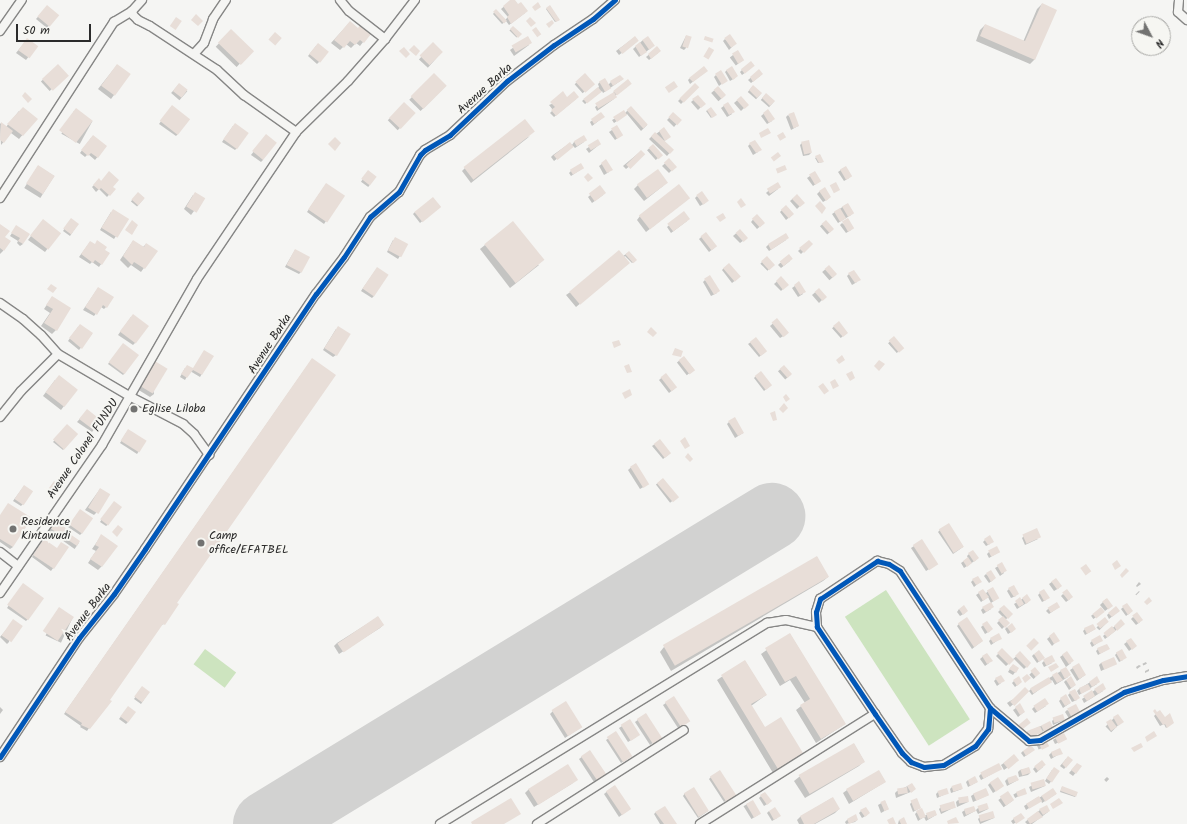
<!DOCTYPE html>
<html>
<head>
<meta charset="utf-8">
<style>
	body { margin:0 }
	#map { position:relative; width:1187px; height:824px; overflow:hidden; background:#f5f5f3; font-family:Kalam,sans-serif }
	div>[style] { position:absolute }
	.green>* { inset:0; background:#cde4bf; transform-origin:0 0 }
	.shadow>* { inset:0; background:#0003; transform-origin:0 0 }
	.runway>* { height:67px; margin:-33.5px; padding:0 33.5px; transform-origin:33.5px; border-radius:33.5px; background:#d2d2d1 }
	.building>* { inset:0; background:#e8ded8; transform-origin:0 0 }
	.roads { filter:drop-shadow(1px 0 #868685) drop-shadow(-1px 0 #868685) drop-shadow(0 1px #868685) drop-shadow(0 -1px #868685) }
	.street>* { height:8px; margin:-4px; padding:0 4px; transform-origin:4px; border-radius:4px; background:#f5f5f3 }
	.cycleway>* { height:5px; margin:-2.5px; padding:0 2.5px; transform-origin:2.5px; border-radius:2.5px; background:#0057b8 }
	.dots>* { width:11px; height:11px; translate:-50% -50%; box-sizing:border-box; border:2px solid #f6f6f2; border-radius:50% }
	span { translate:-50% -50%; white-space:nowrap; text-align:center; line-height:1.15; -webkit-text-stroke:4px #f6f6f2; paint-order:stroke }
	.street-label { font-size:12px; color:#2b2b2b }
	.poi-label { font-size:12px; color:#2b2b2b }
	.left { translate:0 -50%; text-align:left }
	.north { position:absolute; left:1131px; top:16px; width:40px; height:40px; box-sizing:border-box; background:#f6f6f2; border:1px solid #a5a5a2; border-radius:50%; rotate:131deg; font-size:11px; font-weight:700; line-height:16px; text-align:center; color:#2b2b2b }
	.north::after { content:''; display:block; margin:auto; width:14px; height:18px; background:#727271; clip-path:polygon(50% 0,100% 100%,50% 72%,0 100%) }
	.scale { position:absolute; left:16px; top:24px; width:75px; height:18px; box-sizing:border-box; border:2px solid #2b2b2b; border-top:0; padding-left:5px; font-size:12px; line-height:14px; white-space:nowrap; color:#2b2b2b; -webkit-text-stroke:3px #f6f6f2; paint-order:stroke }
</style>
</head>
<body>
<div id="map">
	<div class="green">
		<div style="left:886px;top:590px;width:154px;height:49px;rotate:57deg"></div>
		<div style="left:205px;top:649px;width:39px;height:19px;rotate:37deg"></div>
	</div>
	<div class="shadow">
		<div style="clip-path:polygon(512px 0,514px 0,525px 13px,509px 25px,506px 21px,502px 24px,493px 14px,496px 10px,505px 20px,508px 17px,501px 9px)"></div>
		<div style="clip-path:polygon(1042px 4px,1035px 59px,1030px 64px,976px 41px,980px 30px,985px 25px,1023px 42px,1037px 9px)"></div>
		<div style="clip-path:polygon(550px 6px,559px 20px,555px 22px,546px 9px)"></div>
		<div style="clip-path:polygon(45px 9px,58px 15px,47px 28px,36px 19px)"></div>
		<div style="clip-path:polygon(350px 22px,358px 29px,369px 34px,360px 46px,356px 43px,351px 48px,346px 44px,340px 50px,331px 43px)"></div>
		<div style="left:513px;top:27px;width:10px;height:5px;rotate:45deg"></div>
		<div style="left:231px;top:31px;width:29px;height:22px;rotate:44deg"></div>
		<div style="clip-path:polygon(686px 36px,686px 48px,684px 50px,680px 48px)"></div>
		<div style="clip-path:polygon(528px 37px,529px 45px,514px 56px,510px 50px)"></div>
		<div style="clip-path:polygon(635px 37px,635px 43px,619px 55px,616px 51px)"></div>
		<div style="clip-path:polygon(725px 39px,733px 46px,729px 50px,723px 41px)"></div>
		<div style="clip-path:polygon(643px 40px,651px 48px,639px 57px,633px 49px)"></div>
		<div style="clip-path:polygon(25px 42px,36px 47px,26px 60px,16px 53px)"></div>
		<div style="left:433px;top:44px;width:12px;height:21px;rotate:42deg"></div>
		<div style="clip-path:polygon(316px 46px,319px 62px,317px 64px,308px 56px)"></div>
		<div style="clip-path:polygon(657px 48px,658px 53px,649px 60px,646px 57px)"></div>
		<div style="left:737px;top:52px;width:10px;height:9px;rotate:53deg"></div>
		<div style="clip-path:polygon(117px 65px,114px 95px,111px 99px,98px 89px)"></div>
		<div style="left:58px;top:66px;width:13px;height:23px;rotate:48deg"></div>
		<div style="clip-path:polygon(751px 68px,742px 75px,740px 72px,742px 70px)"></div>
		<div style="clip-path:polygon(727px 70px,735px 78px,730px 81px,725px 72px)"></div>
		<div style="clip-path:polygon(759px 71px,760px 76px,751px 83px,748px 80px)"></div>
		<div style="clip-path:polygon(704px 73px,690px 84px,688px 80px,690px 78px)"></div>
		<div style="left:434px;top:75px;width:16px;height:35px;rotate:45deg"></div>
		<div style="left:585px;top:75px;width:12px;height:14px;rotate:48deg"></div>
		<div style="clip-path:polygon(716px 75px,724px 82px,719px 86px,714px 77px)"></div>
		<div style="clip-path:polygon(623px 79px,603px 93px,602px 91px,585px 104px,582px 101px,599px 87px,598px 84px,600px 82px,608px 85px,611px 82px)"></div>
		<div style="left:179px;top:84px;width:11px;height:12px;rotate:41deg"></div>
		<div style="clip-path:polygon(695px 85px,698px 87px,681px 104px,678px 101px)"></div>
		<div style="clip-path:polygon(628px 86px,615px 96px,614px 99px,597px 111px,595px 107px,613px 94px,614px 91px)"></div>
		<div style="left:753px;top:86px;width:11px;height:8px;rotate:41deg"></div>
		<div style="left:718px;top:87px;width:11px;height:9px;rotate:49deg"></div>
		<div style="left:766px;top:94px;width:11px;height:8px;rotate:41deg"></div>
		<div style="clip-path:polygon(698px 96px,704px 104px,698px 110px,691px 102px)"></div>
		<div style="clip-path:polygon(741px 97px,747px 105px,741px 111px,734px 103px)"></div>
		<div style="clip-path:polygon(567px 98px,576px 99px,554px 117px,550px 113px,553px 110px,549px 105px)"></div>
		<div style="clip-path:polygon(728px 103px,732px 114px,727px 117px,721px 108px)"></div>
		<div style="left:404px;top:104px;width:14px;height:23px;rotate:45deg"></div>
		<div style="clip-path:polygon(631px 107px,647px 125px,641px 131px,627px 114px,614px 123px,612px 120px,625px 113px)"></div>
		<div style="clip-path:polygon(711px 108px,715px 114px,711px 118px,706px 111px)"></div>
		<div style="clip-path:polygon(170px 109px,178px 134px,176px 136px,159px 124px)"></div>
		<div style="clip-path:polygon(768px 110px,772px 121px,767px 124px,761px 116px)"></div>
		<div style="clip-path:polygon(19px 111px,36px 119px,19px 139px,11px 133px,1px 145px,0 124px,1px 123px,6px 127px)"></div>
		<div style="left:74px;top:111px;width:21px;height:26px;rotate:29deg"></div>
		<div style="clip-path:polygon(601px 114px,601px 119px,592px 126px,590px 122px)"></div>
		<div style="clip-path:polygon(673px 114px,680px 120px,674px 127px,667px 120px)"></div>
		<div style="clip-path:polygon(788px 115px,798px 126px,791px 130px,786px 117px)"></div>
		<div style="clip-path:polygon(233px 126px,237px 148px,235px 150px,222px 142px)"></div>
		<div style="clip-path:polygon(664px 128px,667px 139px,664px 141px,672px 150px,667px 156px,649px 139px,655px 133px,656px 134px)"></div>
		<div style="clip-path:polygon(612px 130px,622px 135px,615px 140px,609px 132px)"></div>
		<div style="clip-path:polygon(530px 136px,471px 183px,462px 171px,465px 168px)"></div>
		<div style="clip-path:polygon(91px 138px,106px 146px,95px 160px,88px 154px,85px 157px,80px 153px)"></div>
		<div style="clip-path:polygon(264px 138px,263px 160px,261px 162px,251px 155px)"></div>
		<div style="clip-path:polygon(598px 141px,600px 144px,589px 153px,586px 149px)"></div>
		<div style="clip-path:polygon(574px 142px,584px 142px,575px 148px,573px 146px,554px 161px,551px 157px,553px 155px,570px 143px,572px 145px)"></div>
		<div style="clip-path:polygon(802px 143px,811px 153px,809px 155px,803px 156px,800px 145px)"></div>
		<div style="clip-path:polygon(750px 144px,758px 152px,753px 155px,748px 146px)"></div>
		<div style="left:653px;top:145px;width:13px;height:8px;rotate:48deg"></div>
		<div style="clip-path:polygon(641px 151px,642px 156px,626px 169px,623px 166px)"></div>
		<div style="clip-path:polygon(820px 155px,823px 162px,818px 163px,815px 158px)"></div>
		<div style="clip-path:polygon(669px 160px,675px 167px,669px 173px,662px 166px)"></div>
		<div style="clip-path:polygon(606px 161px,609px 172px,604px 175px,599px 166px)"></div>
		<div style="left:38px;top:166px;width:19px;height:26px;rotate:32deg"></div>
		<div style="clip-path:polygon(845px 167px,849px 178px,844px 181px,838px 172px)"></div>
		<div style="clip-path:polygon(583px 168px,571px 176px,569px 173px,571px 171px)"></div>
		<div style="left:368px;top:172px;width:9px;height:12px;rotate:36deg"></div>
		<div style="clip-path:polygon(810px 176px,820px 181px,813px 186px,807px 178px)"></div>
		<div style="clip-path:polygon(99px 180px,114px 189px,107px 197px,99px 189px,96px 192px,92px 187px)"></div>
		<div style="clip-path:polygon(777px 183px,778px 189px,769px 196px,766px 193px)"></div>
		<div style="clip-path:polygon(638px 185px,663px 186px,644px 201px,634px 189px)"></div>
		<div style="clip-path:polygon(324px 187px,326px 221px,324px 224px,307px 212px)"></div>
		<div style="clip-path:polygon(600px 187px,603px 195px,592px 203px,588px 197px)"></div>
		<div style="clip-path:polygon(820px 191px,828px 199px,823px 202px,817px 194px)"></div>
		<div style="left:138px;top:193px;width:8px;height:11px;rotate:40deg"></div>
		<div style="clip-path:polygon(193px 195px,203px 199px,191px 215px,184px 209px)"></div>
		<div style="clip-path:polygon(797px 195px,803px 203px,797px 209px,790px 201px)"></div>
		<div style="clip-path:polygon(697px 196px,705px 203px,700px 206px,695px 198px)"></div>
		<div style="clip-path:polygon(685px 201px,646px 232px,637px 220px,640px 216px)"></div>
		<div style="clip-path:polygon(847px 204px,851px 215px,838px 223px,832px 214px)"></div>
		<div style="clip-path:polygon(786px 206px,793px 214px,786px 220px,780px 212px)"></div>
		<div style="clip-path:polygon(437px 209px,420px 223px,413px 214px,415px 212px)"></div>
		<div style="clip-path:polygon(111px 212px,116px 236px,114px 239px,100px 230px)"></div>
		<div style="clip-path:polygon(684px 213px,687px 221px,671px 233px,667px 227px)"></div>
		<div style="clip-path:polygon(757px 215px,764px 223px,757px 229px,751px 222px)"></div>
		<div style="left:826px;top:221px;width:11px;height:8px;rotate:49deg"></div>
		<div style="clip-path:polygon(69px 222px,78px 224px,70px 236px,63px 231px)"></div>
		<div style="clip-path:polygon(842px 223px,851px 230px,846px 233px,840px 225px)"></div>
		<div style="clip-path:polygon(40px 224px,48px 248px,45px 252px,28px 240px)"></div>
		<div style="clip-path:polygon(0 225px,4px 237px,3px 251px,0 254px)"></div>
		<div style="clip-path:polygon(16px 227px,23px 244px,20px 246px,17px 243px,18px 241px,10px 236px)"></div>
		<div style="clip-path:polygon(740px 230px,747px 238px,740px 243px,733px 236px)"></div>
		<div style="clip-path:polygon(706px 233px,714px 248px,709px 252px,699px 239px)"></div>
		<div style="clip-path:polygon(786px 234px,786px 240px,769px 251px,766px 247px,768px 245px)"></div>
		<div style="clip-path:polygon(393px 240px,407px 245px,398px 259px,387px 252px)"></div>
		<div style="clip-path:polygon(133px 241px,143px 247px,146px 244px,156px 251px,141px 272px,131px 265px,128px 268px,120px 260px)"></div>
		<div style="clip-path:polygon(809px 241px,811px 244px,801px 254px,798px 251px)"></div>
		<div style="clip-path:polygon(90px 242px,109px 253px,99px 267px,92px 262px,90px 264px,79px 257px)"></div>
		<div style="clip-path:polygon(485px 245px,539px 265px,510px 288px,480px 249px)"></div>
		<div style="clip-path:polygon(295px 250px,301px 272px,299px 274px,285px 267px)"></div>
		<div style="clip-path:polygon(629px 252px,636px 260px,632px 263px,625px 256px,624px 257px,629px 263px,576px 307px,566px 295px)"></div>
		<div style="left:766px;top:258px;width:10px;height:8px;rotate:45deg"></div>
		<div style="clip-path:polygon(790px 261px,781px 268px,778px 265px,780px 263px)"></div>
		<div style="left:829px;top:266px;width:11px;height:9px;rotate:49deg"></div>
		<div style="clip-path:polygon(724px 268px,737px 279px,732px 283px,722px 270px)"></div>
		<div style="clip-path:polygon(375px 271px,374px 296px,372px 298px,361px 291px)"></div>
		<div style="clip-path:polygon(849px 274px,857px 282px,852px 285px,847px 276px)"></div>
		<div style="clip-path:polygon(781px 278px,787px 285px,781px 291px,774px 284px)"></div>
		<div style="clip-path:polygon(705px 280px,717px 293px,711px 296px,703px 282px)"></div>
		<div style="clip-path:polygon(799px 283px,803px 294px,798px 297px,792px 288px)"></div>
		<div style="clip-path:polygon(98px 288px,106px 307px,104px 309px,101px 307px,94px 316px,83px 310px)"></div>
		<div style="clip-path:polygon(819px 289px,825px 297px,819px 303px,812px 295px)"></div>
		<div style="clip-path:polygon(52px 297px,56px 330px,52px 334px,41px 326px,50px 313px,44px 309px)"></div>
		<div style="clip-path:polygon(131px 317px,135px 343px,133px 345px,118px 335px)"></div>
		<div style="clip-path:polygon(777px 320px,785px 335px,780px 338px,770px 326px)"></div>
		<div style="left:838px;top:323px;width:13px;height:8px;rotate:48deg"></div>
		<div style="clip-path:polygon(78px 327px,92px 334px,79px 350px,68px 341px)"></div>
		<div style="clip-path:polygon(336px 329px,336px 355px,333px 357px,323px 350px)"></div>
		<div style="left:894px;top:338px;width:13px;height:8px;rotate:48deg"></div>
		<div style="clip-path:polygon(751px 342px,764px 353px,759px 357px,748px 344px)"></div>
		<div style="clip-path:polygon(121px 347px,125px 373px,123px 375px,108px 364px)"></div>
		<div style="clip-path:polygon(213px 356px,200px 377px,190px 371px,185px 380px,180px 377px,185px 368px,193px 369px)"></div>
		<div style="left:684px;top:357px;width:16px;height:9px;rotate:52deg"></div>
		<div style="clip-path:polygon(312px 359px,164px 624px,161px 625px,89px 728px,87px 731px,80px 727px,81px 726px,64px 714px)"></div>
		<div style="clip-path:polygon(150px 365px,154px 394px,150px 397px,137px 389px)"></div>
		<div style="left:784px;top:366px;width:11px;height:8px;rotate:49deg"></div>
		<div style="clip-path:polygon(666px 374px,674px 389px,669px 393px,659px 380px)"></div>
		<div style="clip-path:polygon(756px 376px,771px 385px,764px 391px,754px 378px)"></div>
		<div style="clip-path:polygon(55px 380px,64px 406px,61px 410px,43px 396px)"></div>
		<div style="clip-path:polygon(85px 413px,97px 418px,103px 418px,92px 432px,77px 422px)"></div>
		<div style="clip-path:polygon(729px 422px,743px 433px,735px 438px,727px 424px)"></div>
		<div style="clip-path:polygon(65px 428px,77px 434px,63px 450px,53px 442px)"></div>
		<div style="clip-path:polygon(126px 433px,139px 451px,137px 454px,120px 443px)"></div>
		<div style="clip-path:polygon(655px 444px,668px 455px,663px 459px,652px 446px)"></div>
		<div style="clip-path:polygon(635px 464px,645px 486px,640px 489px,628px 470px)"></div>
		<div style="left:663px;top:479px;width:23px;height:9px;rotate:52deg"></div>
		<div style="clip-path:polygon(24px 486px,23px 504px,21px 506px,13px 501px)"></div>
		<div style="clip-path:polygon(100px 489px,96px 513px,94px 515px,85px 510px)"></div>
		<div style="clip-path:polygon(112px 505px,109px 524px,106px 526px,100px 522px)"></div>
		<div style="clip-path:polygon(78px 513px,82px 533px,80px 535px,68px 527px)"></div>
		<div style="clip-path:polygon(0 516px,13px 547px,10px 549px,0 542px)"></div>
		<div style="left:53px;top:524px;width:32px;height:8px;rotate:35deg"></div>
		<div style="clip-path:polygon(940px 530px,963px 547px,953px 554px,938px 532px)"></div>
		<div style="clip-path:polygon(101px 536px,102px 566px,98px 570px,88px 563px,96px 551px,92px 549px)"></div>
		<div style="clip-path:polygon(1024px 536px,1038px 539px,1025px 545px,1022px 538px)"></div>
		<div style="clip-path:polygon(985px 540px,990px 544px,986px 546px,983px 542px)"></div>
		<div style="clip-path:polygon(922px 541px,934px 566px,926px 571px,911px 548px)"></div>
		<div style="clip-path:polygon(42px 542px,57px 549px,68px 547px,51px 571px,32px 557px)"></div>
		<div style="clip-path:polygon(989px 552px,999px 552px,989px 558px,987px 554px)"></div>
		<div style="clip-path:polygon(969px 554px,976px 560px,964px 568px,961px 563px,968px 558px,967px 556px)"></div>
		<div style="clip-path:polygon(817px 557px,828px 577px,823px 581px,671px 671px,660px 652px,664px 647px)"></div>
		<div style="clip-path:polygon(1002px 564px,1004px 573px,1000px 576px,995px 568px)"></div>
		<div style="clip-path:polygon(986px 574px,993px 580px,989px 583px,984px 576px)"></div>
		<div style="clip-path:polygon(1056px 579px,1059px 588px,1054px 591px,1049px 584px)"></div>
		<div style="clip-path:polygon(973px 580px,980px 582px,974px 587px,971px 582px)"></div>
		<div style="clip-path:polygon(1139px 582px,1141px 584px,1137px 587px,1136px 586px)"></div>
		<div style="clip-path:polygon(21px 587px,28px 619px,26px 621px,7px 608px)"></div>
		<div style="clip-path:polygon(992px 588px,998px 598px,991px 603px,988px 597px,981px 602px,976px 595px,979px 593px,985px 594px)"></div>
		<div style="clip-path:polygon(1009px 589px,1016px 596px,1011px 598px,1007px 591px)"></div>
		<div style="left:1139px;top:591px;width:1px;height:5px;rotate:45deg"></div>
		<div style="clip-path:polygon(1040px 593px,1046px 600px,1042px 602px,1038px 595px)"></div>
		<div style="clip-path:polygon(1063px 594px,1070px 599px,1066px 602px,1061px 596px)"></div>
		<div style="clip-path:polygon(1027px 596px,1028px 602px,1017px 609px,1014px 604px)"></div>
		<div style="clip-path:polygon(1106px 599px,1109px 608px,1105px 611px,1100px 605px)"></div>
		<div style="clip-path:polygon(1127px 604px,1130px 613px,1126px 616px,1121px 609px)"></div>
		<div style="clip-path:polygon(1004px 606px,1012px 614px,1005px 620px,1008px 623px,1002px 629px,997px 623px,1003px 617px,998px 612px)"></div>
		<div style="clip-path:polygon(1059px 607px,1049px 614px,1046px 611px,1048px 609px)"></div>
		<div style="clip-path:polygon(1116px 607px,1119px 611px,1109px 619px,1107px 615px)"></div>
		<div style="clip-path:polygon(983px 608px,991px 609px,983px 614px,981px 610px)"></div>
		<div style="clip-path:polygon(959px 609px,965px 613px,960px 616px,957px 612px)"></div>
		<div style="left:1101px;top:609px;width:4px;height:12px;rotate:56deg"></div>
		<div style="left:57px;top:611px;width:17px;height:27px;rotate:25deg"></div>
		<div style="clip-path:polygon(378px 617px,383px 625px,380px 628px,339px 654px,334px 646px,337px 643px)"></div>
		<div style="clip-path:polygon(1133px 617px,1140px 622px,1136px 625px,1131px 619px)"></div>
		<div style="left:1105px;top:619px;width:4px;height:12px;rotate:45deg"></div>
		<div style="clip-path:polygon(1121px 621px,1124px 624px,1105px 639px,1103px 636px)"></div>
		<div style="clip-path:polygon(987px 622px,990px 631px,985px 634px,981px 627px)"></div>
		<div style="clip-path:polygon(12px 623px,9px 642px,7px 644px,0 637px)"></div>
		<div style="clip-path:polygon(959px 624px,982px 641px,972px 649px,957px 626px)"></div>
		<div style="clip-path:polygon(1007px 627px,1013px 631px,1008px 634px,1005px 629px)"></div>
		<div style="clip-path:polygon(1085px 629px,1095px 629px,1085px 635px,1083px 631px)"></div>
		<div style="clip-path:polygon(790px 634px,845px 724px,816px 743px,796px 710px,805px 703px,790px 680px,780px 686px,761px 654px)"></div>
		<div style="clip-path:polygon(1053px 634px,1056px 642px,1052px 646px,1047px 639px)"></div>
		<div style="clip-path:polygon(1001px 638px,991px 645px,989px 641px,991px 639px)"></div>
		<div style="clip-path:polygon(1131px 639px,1133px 648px,1129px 651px,1124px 644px)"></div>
		<div style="clip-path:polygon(1102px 640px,1092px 647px,1090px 643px,1092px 641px)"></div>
		<div style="clip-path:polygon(1098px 649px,1108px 649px,1098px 655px,1096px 651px)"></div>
		<div style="clip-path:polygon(1002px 650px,1012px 660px,1020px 653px,1030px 663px,1024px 669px,1014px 659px,1006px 666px,996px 656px)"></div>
		<div style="clip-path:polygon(1067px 652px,1071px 663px,1066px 667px,1060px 657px)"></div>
		<div style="clip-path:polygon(1117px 653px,1123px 660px,1119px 662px,1115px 655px)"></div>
		<div style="clip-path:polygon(986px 654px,989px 663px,985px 666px,980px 659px)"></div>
		<div style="clip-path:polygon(1034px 654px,1041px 660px,1037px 663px,1032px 656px)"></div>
		<div style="clip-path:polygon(745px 661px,766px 695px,751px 706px,765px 728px,802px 753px,773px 773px,717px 680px)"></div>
		<div style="clip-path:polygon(1044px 661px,1052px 663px,1044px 667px,1042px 663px)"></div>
		<div style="left:1146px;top:662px;width:2px;height:4px;rotate:63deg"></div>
		<div style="clip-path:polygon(1101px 663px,1115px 664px,1101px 671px,1099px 665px)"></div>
		<div style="clip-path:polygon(1139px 665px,1141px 666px,1137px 669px,1136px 667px)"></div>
		<div style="clip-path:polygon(1011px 667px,1018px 668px,1013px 675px,1008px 672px)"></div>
		<div style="clip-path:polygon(1073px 668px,1085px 675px,1077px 681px,1070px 670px)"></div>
		<div style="left:1035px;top:669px;width:6px;height:8px;rotate:45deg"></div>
		<div style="clip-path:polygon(1149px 669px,1149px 671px,1145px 673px,1145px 671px)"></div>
		<div style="clip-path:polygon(1061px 671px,1068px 677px,1055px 685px,1052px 680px,1032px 695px,1029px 691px,1031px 689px)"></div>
		<div style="clip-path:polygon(1097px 678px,1097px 684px,1079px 695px,1077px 691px,1079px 689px)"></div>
		<div style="clip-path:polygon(996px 679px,1001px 683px,997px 686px,994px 681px)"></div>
		<div style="clip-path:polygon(1066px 680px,1075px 685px,1069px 690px,1064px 682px)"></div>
		<div style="clip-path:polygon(1014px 681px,1021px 682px,1015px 687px,1012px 683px)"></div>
		<div style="clip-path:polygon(140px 690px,149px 692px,141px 704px,134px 699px)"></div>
		<div style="clip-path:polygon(1095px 690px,1103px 691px,1084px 703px,1082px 699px)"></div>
		<div style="clip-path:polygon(1026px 693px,1010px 707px,1007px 703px,1010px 701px)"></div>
		<div style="clip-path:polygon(1070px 693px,1077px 700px,1072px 702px,1068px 695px)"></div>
		<div style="clip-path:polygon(673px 698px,686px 723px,678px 728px,663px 705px)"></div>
		<div style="clip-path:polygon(1061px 699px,1070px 703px,1063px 708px,1059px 701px)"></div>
		<div style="clip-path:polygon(1020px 705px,1024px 712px,1018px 717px,1013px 710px)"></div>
		<div style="clip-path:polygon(1046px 706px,1035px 713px,1032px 709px,1034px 707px)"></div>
		<div style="clip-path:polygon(0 707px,3px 710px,0 714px)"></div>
		<div style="clip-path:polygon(126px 710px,128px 722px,126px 724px,119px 719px)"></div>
		<div style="clip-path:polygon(1067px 710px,1078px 716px,1070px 720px,1065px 712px)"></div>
		<div style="clip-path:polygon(553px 711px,581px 727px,565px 738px,550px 714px)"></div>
		<div style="clip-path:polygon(646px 714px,658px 739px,650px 745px,635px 722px)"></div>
		<div style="clip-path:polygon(1156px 714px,1164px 718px,1172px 723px,1166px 728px,1164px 724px,1160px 726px,1154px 716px)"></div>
		<div style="left:1114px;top:718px;width:8px;height:12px;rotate:45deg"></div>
		<div style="clip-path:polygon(1054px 719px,1064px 720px,1053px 725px,1052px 721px)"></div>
		<div style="clip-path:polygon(630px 721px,636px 737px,628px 742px,619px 728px)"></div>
		<div style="clip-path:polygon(1041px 726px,1052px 727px,1027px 739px,1025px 734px,1027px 732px)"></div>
		<div style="clip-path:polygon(616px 733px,629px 758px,621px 763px,606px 740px)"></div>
		<div style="clip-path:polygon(1056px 738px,1066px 739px,1055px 744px,1053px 740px)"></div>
		<div style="left:1046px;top:741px;width:5px;height:10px;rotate:68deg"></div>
		<div style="clip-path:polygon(854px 744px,864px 761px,859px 766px,805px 798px,794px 781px,799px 777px)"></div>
		<div style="clip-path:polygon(590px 751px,602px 776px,594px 782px,579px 759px)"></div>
		<div style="clip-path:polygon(1023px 751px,1031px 752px,1024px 757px,1021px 753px)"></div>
		<div style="clip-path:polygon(1052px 752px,1061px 753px,1051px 759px,1049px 755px)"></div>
		<div style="clip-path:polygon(1014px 756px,1015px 762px,1004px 770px,1001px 765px)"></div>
		<div style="clip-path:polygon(1066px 759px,1072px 760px,1064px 769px,1060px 766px)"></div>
		<div style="clip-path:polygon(1077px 764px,1081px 766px,1073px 776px,1069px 773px)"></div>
		<div style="clip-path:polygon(1035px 767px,1043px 767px,1036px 773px,1033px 769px)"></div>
		<div style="clip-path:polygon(1029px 768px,1030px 773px,1028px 775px,1019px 777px,1018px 772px,1020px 770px)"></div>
		<div style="clip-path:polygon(999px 770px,981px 780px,979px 776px,981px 774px)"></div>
		<div style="clip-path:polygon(1052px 770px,1059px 771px,1049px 784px,1045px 781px)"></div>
		<div style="clip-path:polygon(711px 777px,732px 796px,724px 802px,709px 779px)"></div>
		<div style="left:1107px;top:777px;width:3px;height:4px;rotate:45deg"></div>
		<div style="clip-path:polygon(1007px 779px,1018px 780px,1007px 786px,1005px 781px)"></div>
		<div style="clip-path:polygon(968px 780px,977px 782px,968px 787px,966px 782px)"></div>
		<div style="clip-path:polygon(1043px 780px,1045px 786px,1031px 792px,1029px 787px)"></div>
		<div style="clip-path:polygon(885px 782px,849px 804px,843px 793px,847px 790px)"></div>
		<div style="clip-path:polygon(573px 783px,534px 807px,525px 793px,529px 789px)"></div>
		<div style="clip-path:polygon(990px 783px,1003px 786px,993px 793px,988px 785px)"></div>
		<div style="clip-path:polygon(912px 784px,913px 791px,896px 798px,895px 793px,897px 791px)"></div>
		<div style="clip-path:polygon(614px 786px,627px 811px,619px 817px,604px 794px)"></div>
		<div style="clip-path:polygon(952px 787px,962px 789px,951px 793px,950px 789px)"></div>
		<div style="clip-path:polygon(1062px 787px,1077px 793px,1075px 797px,1060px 792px)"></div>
		<div style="left:1024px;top:789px;width:4px;height:12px;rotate:63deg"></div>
		<div style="clip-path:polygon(938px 792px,948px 793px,937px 798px,936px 794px)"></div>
		<div style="clip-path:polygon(685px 793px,708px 811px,698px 818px,683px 796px)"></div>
		<div style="left:1008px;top:793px;width:9px;height:12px;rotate:54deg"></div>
		<div style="clip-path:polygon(974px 794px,988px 795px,973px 802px,971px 796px)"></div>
		<div style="clip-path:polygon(1056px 794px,1042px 803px,1041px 800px,1026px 810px,1024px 806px,1038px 797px,1039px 798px,1042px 796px)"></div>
		<div style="clip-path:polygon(761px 796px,769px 803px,764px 806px,759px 798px)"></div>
		<div style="clip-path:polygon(832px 798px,839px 809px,835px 813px,815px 824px,799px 824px,797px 820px,800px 817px)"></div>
		<div style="clip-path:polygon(958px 800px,968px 802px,957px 807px,956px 802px)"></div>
		<div style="left:752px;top:801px;width:15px;height:10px;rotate:58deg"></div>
		<div style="clip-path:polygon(885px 801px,888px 809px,881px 813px,878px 805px)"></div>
		<div style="clip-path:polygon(912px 802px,920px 808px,913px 812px,910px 804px)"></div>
		<div style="clip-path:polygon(941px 807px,955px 807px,941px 814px,939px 809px)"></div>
		<div style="clip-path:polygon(978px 808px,988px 809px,978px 814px,976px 810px)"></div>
		<div style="clip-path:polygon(965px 810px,975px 811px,964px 817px,962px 812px)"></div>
		<div style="clip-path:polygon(1040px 810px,1048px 812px,1032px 824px,1027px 824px,1025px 822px)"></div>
		<div style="clip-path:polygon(769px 811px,777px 818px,772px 821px,767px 813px)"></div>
		<div style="clip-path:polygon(861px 811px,867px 815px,862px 818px,859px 813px)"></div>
		<div style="clip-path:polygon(935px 811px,936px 815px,926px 821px,924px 817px,918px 821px,915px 814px,917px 812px,924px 816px)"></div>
		<div style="clip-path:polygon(656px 812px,676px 824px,660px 824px,654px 814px)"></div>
		<div style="clip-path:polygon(1021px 814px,1021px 820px,1013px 824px,1011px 821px)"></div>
		<div style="clip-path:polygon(855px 816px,857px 820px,855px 822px,846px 824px,845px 822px,847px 820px)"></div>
		<div style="clip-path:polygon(980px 817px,994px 818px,980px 824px,978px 819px)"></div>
		<div style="clip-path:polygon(899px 820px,906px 824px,898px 824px)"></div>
	</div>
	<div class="runway">
		<div style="left:266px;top:824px;width:592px;rotate:-31.38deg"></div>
	</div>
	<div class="building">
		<div style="clip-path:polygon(510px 0,515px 0,518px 4px,521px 2px,528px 11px,511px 24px,507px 17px,509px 15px,503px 6px)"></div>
		<div style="clip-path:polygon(538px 2px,541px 7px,535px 11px,532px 7px)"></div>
		<div style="clip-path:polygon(1042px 3px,1057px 10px,1035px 60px,980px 36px,985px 24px,1025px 41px)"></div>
		<div style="left:47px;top:5px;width:16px;height:15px;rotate:40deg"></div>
		<div style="clip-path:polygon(550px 5px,560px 20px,556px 22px,546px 8px)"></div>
		<div style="left:496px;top:9px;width:16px;height:4px;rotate:47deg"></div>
		<div style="clip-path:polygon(196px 14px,203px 21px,198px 26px,191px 20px)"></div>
		<div style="left:176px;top:17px;width:7px;height:11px;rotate:34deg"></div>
		<div style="clip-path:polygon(530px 17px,536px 23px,531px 27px,526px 21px)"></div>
		<div style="clip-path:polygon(552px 20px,554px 23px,549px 28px,546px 24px)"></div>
		<div style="clip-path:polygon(350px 21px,358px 28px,360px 25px,371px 34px,364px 43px,360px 40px,355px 45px,350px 41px,344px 48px,334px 40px)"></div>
		<div style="clip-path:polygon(513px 26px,522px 34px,518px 38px,510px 29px)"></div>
		<div style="left:536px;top:27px;width:9px;height:5px;rotate:54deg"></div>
		<div style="left:231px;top:29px;width:32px;height:19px;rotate:44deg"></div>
		<div style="left:275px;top:32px;width:9px;height:10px;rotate:41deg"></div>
		<div style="left:730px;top:34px;width:12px;height:7px;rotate:55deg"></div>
		<div style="left:686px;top:35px;width:6px;height:12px;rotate:18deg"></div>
		<div style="left:528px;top:36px;width:8px;height:19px;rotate:60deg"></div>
		<div style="left:635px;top:36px;width:6px;height:21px;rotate:51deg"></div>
		<div style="left:648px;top:36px;width:12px;height:7px;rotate:55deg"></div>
		<div style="left:705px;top:36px;width:9px;height:4px;rotate:18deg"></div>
		<div style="left:27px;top:38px;width:14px;height:15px;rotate:36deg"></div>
		<div style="left:433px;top:42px;width:14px;height:19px;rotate:45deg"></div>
		<div style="clip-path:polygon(640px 42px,647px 52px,641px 56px,635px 46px)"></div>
		<div style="left:318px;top:43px;width:14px;height:14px;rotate:39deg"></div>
		<div style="clip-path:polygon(414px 45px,420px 51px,416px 56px,409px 50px)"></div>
		<div style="clip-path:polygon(657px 46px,661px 51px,651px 59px,648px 54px)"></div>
		<div style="clip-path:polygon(404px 47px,410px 54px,406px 58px,399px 51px)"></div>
		<div style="left:709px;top:47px;width:6px;height:11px;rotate:31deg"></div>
		<div style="left:738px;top:50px;width:12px;height:7px;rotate:59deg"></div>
		<div style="left:751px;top:61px;width:6px;height:13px;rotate:51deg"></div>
		<div style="left:58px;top:64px;width:16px;height:22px;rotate:47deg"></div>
		<div style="left:117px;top:64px;width:17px;height:27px;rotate:36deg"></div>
		<div style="clip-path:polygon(704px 66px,708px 71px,693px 82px,689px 78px)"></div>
		<div style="clip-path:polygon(732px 66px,738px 76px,733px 80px,726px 70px)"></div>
		<div style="clip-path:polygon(759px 69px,763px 74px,753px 82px,750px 77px)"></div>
		<div style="left:721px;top:70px;width:13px;height:7px;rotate:58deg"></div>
		<div style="left:434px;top:73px;width:18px;height:33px;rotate:45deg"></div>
		<div style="left:585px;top:73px;width:15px;height:13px;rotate:48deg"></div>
		<div style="clip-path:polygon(620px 75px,624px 79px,613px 86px,610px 81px)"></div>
		<div style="left:605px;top:78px;width:12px;height:7px;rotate:59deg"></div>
		<div style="left:628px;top:79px;width:6px;height:19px;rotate:51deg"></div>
		<div style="left:674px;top:81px;width:7px;height:11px;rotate:56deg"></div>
		<div style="left:179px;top:83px;width:11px;height:10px;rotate:38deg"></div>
		<div style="left:695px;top:83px;width:6px;height:22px;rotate:45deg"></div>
		<div style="clip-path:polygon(753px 85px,762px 93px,757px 98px,749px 90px)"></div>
		<div style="left:718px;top:86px;width:12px;height:6px;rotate:48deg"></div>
		<div style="left:598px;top:87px;width:6px;height:19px;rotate:51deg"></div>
		<div style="clip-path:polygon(563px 91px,567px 97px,574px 91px,579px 97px,556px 116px,551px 110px,555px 107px,550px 102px)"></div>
		<div style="clip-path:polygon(25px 92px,32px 99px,28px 103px,22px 96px)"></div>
		<div style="left:614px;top:92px;width:6px;height:22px;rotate:59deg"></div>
		<div style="clip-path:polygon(766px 93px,775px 101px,770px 106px,762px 98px)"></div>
		<div style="clip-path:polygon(698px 95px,706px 104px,701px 108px,692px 99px)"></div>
		<div style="left:741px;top:96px;width:12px;height:6px;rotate:48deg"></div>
		<div style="left:404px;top:102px;width:16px;height:22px;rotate:43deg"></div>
		<div style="clip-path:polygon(728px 102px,735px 112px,729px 115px,723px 105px)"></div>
		<div style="left:172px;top:105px;width:23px;height:20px;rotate:38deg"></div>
		<div style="left:631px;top:106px;width:25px;height:6px;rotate:48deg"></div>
		<div style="clip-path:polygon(23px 107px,38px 119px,23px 136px,7px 124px)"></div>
		<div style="clip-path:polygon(711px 107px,717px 115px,712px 118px,707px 110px)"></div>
		<div style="left:76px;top:108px;width:21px;height:28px;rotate:37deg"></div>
		<div style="clip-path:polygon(768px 109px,775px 119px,769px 123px,763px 113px)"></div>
		<div style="clip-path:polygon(624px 110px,627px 115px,617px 122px,613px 117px)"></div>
		<div style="clip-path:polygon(601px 112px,605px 117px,594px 124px,591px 119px)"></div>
		<div style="left:673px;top:112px;width:12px;height:7px;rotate:42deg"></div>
		<div style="left:794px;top:112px;width:15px;height:6px;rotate:70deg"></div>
		<div style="left:525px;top:119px;width:16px;height:78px;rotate:52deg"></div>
		<div style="clip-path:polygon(1px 122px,13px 131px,4px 143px,0 140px)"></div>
		<div style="left:235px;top:123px;width:17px;height:20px;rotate:36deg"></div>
		<div style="left:617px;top:125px;width:12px;height:7px;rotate:59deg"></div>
		<div style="clip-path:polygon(664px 127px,671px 137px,665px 141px,659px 131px)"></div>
		<div style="clip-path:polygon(768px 128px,771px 133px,761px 138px,759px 133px)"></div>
		<div style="left:655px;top:132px;width:26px;height:6px;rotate:43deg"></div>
		<div style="left:783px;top:132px;width:6px;height:7px;rotate:59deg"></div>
		<div style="left:266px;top:134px;width:14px;height:22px;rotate:39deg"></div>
		<div style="clip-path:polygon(93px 135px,107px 146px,98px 158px,91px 153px,88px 156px,81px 150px)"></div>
		<div style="left:584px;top:135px;width:6px;height:12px;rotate:59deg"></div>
		<div style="clip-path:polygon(335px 137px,341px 143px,335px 151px,328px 144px)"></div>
		<div style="left:598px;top:139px;width:6px;height:12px;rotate:59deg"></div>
		<div style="clip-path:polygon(755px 140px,762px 150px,756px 153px,749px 143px)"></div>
		<div style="left:809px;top:140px;width:13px;height:8px;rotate:77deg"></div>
		<div style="left:570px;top:142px;width:6px;height:21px;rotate:51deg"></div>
		<div style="left:653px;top:144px;width:15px;height:6px;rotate:48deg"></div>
		<div style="left:641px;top:150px;width:6px;height:21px;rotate:45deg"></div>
		<div style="left:778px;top:152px;width:5px;height:9px;rotate:53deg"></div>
		<div style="clip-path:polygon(820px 154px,824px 162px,819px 163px,815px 156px)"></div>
		<div style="left:669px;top:158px;width:12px;height:7px;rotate:48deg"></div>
		<div style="clip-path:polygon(606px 159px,613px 170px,607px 173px,601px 163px)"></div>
		<div style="left:581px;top:163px;width:6px;height:13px;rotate:59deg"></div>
		<div style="left:38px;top:165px;width:20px;height:22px;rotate:33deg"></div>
		<div style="left:785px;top:165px;width:5px;height:10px;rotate:68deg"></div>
		<div style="left:846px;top:166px;width:12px;height:7px;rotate:59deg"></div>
		<div style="left:658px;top:169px;width:17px;height:26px;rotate:54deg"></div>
		<div style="left:368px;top:170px;width:11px;height:11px;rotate:38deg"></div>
		<div style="clip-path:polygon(109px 171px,119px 180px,113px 187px,116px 189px,110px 196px,101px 188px,99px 190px,93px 185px,99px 178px,101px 181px)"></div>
		<div style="left:815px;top:171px;width:12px;height:7px;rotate:59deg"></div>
		<div style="clip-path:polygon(588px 173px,593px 178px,588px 182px,584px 177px)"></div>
		<div style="left:778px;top:182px;width:6px;height:13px;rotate:59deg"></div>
		<div style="left:836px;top:182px;width:9px;height:7px;rotate:63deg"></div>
		<div style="left:326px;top:183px;width:23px;height:32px;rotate:34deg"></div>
		<div style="left:679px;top:184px;width:18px;height:51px;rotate:52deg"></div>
		<div style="left:600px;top:185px;width:10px;height:14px;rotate:53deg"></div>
		<div style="clip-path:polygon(825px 187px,831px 197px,826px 201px,819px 191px)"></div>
		<div style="left:702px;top:191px;width:12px;height:7px;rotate:55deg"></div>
		<div style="left:138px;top:192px;width:9px;height:10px;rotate:41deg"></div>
		<div style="left:195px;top:192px;width:12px;height:17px;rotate:31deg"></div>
		<div style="clip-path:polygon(797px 194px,805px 203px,800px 207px,792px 199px)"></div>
		<div style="left:433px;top:197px;width:13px;height:24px;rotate:51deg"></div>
		<div style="clip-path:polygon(741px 198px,746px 205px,741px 208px,737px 202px)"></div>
		<div style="clip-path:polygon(820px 201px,826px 208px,822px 214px,815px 206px)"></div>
		<div style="left:848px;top:203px;width:12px;height:7px;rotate:59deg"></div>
		<div style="left:786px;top:205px;width:12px;height:7px;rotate:48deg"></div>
		<div style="left:840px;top:208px;width:12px;height:7px;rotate:59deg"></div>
		<div style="left:113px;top:209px;width:19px;height:22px;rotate:32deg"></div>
		<div style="left:684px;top:211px;width:10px;height:21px;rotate:53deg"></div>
		<div style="clip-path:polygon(723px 213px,726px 218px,720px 222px,716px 217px)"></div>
		<div style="left:757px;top:214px;width:12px;height:7px;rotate:48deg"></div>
		<div style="left:71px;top:218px;width:10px;height:13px;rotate:37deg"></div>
		<div style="left:848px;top:218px;width:12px;height:7px;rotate:59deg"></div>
		<div style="left:43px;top:219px;width:23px;height:21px;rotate:38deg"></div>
		<div style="clip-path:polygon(132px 220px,138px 225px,132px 235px,125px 230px)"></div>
		<div style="left:826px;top:220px;width:12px;height:6px;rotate:48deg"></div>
		<div style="left:513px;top:221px;width:50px;height:37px;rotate:51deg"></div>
		<div style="clip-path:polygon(0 224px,10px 231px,5px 237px,11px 241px,4px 251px,0 248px)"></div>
		<div style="clip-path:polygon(16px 225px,30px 234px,23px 244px,18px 241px,20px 238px,11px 233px)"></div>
		<div style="left:740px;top:229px;width:12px;height:6px;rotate:48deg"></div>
		<div style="left:706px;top:232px;width:18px;height:7px;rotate:52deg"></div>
		<div style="clip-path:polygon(786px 233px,789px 238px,771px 250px,768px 244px)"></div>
		<div style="left:395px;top:237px;width:15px;height:15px;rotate:28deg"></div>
		<div style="clip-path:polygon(97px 240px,107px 247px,105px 250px,110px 253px,102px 265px,95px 260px,93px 263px,81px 254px,90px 241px,95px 244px)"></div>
		<div style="clip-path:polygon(133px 240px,144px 247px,146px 243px,158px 251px,145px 269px,134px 262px,132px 265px,123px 256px)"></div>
		<div style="clip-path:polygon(809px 240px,813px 244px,804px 253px,799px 248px)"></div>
		<div style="left:295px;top:249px;width:17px;height:18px;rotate:28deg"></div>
		<div style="left:619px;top:250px;width:17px;height:65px;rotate:50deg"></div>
		<div style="left:629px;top:251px;width:12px;height:5px;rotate:48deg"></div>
		<div style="left:789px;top:254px;width:6px;height:12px;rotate:51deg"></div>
		<div style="left:767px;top:256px;width:12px;height:8px;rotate:48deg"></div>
		<div style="left:729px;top:263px;width:18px;height:8px;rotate:49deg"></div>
		<div style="left:829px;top:265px;width:12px;height:6px;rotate:48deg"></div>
		<div style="left:377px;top:267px;width:14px;height:26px;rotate:34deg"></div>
		<div style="clip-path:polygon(854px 270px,861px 280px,855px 283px,848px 273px)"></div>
		<div style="left:710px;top:275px;width:19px;height:7px;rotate:58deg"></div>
		<div style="clip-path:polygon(781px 276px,789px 285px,783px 290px,776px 281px)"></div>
		<div style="clip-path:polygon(799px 281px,806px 292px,800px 295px,794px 285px)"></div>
		<div style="clip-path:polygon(51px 284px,57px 288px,53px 293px,47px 289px)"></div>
		<div style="clip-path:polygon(98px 287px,114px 297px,107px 308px,103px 305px,97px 315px,85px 307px)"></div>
		<div style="left:819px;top:288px;width:12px;height:6px;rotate:48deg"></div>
		<div style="clip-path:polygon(52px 296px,71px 308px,57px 331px,44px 323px,53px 309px,46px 305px)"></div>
		<div style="left:133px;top:314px;width:20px;height:22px;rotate:37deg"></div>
		<div style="left:777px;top:318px;width:19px;height:7px;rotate:51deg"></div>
		<div style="clip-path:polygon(839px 321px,848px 333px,843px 337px,833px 326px)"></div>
		<div style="clip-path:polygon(80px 324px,93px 333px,82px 349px,69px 338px)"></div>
		<div style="left:338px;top:326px;width:15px;height:26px;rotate:32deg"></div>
		<div style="clip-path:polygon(651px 327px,657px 333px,653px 337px,647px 332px)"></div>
		<div style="left:894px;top:336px;width:16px;height:7px;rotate:50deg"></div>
		<div style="left:756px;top:337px;width:18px;height:8px;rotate:52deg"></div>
		<div style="clip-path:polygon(619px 340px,621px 345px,614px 348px,612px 342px)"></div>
		<div style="left:123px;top:343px;width:20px;height:24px;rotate:37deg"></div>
		<div style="clip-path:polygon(675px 348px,683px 351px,681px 357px,672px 355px)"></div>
		<div style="clip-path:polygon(204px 350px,214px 356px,202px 375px,193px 370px,187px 378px,181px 374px,187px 365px,193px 368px)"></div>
		<div style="clip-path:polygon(842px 355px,845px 360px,839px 364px,836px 360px)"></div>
		<div style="left:684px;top:356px;width:18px;height:7px;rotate:52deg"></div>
		<div style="clip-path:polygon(312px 358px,336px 375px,177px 603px,179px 604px,165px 625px,163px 624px,110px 700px,112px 701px,90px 729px,81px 725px,82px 723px,65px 712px)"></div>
		<div style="left:153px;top:360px;width:17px;height:29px;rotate:31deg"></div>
		<div style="clip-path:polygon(879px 360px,885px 364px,879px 371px,874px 366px)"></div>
		<div style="clip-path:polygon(629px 364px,632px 372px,627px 373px,624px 366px)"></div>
		<div style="left:784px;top:365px;width:12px;height:6px;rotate:48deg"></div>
		<div style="left:761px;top:371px;width:18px;height:8px;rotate:52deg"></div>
		<div style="clip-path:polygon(852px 371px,855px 378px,850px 381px,846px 374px)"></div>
		<div style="left:666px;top:373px;width:18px;height:7px;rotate:52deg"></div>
		<div style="left:59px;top:375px;width:24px;height:22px;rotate:38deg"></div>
		<div style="clip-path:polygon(835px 379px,839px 386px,833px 389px,830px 382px)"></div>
		<div style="left:823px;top:383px;width:10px;height:6px;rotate:53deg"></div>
		<div style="clip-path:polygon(630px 389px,632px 395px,625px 399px,622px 393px)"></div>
		<div style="clip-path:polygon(786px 394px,790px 399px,786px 402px,783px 397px)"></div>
		<div style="clip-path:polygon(784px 403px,788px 408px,783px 413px,779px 409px)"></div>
		<div style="clip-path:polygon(87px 409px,97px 417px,99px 414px,104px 418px,95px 431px,79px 419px)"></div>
		<div style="clip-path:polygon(775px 411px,777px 420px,773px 421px,770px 413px)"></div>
		<div style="clip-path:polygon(735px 417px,744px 433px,738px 436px,728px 421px)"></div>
		<div style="left:67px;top:424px;width:15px;height:21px;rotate:42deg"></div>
		<div style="left:128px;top:429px;width:22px;height:14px;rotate:32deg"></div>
		<div style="clip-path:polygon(685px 437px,690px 446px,685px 449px,680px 441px)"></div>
		<div style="left:660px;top:439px;width:18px;height:8px;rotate:52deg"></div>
		<div style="clip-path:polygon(688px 453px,693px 459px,690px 462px,685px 457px)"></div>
		<div style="left:636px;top:463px;width:25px;height:7px;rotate:58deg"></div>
		<div style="left:663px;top:478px;width:25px;height:8px;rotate:50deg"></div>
		<div style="clip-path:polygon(54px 481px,60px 486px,54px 493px,49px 488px)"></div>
		<div style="left:24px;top:485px;width:11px;height:17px;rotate:34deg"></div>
		<div style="left:100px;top:488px;width:12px;height:23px;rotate:31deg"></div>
		<div style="left:114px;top:501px;width:10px;height:23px;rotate:37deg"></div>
		<div style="clip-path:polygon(8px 503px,32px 518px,13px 547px,0 539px,0 515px)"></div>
		<div style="left:80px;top:509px;width:16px;height:19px;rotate:35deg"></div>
		<div style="clip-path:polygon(55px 521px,72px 532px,70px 534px,80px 541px,77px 546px,50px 528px)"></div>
		<div style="left:949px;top:523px;width:28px;height:12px;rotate:58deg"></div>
		<div style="clip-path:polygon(118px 525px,123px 529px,117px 537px,112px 532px)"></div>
		<div style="left:1037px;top:528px;width:10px;height:16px;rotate:66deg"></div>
		<div style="clip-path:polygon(101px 534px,118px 546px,102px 567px,90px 559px,99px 547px,95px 545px)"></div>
		<div style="clip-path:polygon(990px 535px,994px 542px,988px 545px,984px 539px)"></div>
		<div style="clip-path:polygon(44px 539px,57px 548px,61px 542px,69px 547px,54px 569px,33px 555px)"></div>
		<div style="left:922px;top:539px;width:30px;height:11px;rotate:57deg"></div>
		<div style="left:997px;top:546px;width:7px;height:10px;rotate:63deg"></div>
		<div style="clip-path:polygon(973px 550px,979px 558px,974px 562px,968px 553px)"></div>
		<div style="left:817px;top:556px;width:24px;height:178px;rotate:60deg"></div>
		<div style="clip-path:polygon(968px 557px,972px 563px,967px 567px,963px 561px)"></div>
		<div style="clip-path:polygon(1117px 560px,1121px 566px,1115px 570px,1112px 564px)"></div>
		<div style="left:1002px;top:562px;width:10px;height:6px;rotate:61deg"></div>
		<div style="left:1086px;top:564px;width:9px;height:7px;rotate:54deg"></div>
		<div style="clip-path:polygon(1126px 568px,1129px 571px,1122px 578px,1120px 575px)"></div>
		<div style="clip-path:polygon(991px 570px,996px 578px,991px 582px,986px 573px)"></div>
		<div style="clip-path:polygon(978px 576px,982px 582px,976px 585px,972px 579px)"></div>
		<div style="left:1056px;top:578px;width:10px;height:6px;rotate:53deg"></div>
		<div style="left:23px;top:583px;width:26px;height:27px;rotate:36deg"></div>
		<div style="clip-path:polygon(1014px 585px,1019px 594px,1014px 597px,1008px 588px)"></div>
		<div style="left:993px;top:587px;width:13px;height:7px;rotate:61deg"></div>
		<div style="clip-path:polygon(983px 589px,989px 597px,983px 601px,978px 592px)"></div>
		<div style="clip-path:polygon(1044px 589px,1050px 598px,1044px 601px,1039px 592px)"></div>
		<div style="left:1067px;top:589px;width:10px;height:6px;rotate:53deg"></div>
		<div style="clip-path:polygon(1027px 594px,1031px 600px,1026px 604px,1022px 598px)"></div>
		<div style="clip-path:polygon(1020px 597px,1024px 604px,1019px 607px,1015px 601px)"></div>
		<div style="clip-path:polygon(1149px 597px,1152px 601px,1147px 605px,1144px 602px)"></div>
		<div style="left:1107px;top:598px;width:10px;height:6px;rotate:53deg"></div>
		<div style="clip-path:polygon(991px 602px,994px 607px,986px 612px,982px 607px)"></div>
		<div style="left:1057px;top:602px;width:6px;height:11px;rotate:59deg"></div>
		<div style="clip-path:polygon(1127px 603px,1133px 611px,1128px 615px,1122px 606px)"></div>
		<div style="clip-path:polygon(964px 605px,968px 611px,963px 615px,959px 609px)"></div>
		<div style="clip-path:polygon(1004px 605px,1013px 614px,1008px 619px,999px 609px)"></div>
		<div style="clip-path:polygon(1116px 606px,1120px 611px,1112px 617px,1108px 613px)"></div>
		<div style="left:59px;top:607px;width:18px;height:29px;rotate:34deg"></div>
		<div style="left:1101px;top:607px;width:6px;height:11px;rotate:51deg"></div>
		<div style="left:1137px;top:612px;width:10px;height:6px;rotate:53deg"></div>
		<div style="left:378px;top:616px;width:11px;height:49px;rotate:56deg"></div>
		<div style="clip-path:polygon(1003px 616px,1010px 623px,1005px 628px,998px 620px)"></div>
		<div style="left:967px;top:617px;width:29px;height:11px;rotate:56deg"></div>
		<div style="left:1105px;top:617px;width:6px;height:11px;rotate:51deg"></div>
		<div style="left:13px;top:619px;width:12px;height:20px;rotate:35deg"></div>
		<div style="clip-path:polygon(1121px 619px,1125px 624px,1117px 631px,1114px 626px)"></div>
		<div style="clip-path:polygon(987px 621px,993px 629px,988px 633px,982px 624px)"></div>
		<div style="clip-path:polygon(1012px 623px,1016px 629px,1011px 633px,1007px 627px)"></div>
		<div style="clip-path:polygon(1093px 624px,1096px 629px,1087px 634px,1084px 628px)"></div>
		<div style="left:1112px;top:626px;width:6px;height:11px;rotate:51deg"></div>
		<div style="clip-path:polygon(1054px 632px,1060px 641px,1054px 644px,1049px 636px)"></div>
		<div style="clip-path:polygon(790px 633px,846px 724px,821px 739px,800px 705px,810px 699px,796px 676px,785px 682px,765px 648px)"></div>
		<div style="clip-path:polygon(999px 633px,1002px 639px,993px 643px,990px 638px)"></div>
		<div style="clip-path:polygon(1100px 635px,1103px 641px,1094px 645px,1091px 640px)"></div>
		<div style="left:1034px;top:638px;width:7px;height:11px;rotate:45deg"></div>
		<div style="clip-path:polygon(1131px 638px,1137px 646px,1132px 650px,1126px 641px)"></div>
		<div style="clip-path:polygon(1107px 644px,1110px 649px,1100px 654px,1097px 648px)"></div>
		<div style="left:1002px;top:648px;width:17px;height:7px;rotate:45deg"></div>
		<div style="left:1122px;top:649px;width:10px;height:7px;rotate:61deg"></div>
		<div style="clip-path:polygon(1039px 650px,1045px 658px,1039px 662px,1034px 654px)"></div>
		<div style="clip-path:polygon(1020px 651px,1031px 663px,1027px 668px,1015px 656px)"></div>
		<div style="left:1067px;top:651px;width:12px;height:6px;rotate:55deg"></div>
		<div style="clip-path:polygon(987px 653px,993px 661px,987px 664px,982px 656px)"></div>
		<div style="left:1052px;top:655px;width:7px;height:10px;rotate:63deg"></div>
		<div style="left:1114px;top:657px;width:8px;height:14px;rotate:67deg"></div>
		<div style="clip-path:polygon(745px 660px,767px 695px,751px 704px,765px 727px,781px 717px,803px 753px,778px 769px,721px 675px)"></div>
		<div style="clip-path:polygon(1056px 663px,1059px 667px,1051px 672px,1048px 667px)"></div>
		<div style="left:1079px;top:663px;width:14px;height:8px;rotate:60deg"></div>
		<div style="clip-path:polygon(1013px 664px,1019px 668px,1016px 673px,1009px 669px)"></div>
		<div style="left:1035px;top:667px;width:8px;height:6px;rotate:50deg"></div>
		<div style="clip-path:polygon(1066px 667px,1071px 675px,1065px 679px,1060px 670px)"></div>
		<div style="clip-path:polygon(1057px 672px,1063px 680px,1057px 683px,1052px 675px)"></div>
		<div style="clip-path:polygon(1027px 674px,1031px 678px,1025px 683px,1022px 678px)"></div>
		<div style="clip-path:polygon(1001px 675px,1005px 681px,999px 684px,995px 678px)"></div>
		<div style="clip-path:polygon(1019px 676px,1022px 682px,1017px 686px,1013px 680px)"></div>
		<div style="clip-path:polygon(1071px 676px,1076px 685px,1071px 688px,1066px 680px)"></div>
		<div style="clip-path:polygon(1097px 676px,1100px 682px,1092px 687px,1089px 682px)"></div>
		<div style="left:1049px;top:677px;width:6px;height:22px;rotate:59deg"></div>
		<div style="clip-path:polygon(1103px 683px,1106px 689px,1098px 694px,1094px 689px)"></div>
		<div style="clip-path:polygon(1088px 684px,1091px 689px,1081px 694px,1079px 688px)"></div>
		<div style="left:142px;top:686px;width:10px;height:13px;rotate:37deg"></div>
		<div style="left:1025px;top:687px;width:6px;height:21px;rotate:45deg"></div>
		<div style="clip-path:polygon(1075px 689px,1080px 698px,1075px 701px,1069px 692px)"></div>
		<div style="clip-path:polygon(1092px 690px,1095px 696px,1087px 701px,1083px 696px)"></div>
		<div style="clip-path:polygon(1066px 694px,1071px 703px,1065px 706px,1060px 698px)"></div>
		<div style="left:674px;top:696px;width:30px;height:11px;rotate:57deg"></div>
		<div style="left:1045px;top:698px;width:7px;height:14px;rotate:56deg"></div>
		<div style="left:566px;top:701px;width:31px;height:17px;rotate:58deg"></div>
		<div style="clip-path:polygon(1020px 703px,1025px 712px,1020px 715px,1015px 707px)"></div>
		<div style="left:1076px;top:704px;width:11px;height:10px;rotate:63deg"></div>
		<div style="left:128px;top:706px;width:10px;height:13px;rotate:37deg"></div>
		<div style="clip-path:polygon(1155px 709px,1157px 712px,1160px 710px,1165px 717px,1170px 713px,1174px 723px,1167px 728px,1165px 724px,1163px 725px,1153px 711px)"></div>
		<div style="left:646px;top:713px;width:30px;height:11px;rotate:57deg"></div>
		<div style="left:1063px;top:714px;width:6px;height:11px;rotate:72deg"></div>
		<div style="clip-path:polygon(1118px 714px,1124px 722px,1118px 726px,1113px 717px)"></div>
		<div style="left:1027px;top:718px;width:6px;height:11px;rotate:51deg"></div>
		<div style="left:630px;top:719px;width:19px;height:11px;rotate:58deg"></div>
		<div style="clip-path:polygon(1111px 719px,1117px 727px,1111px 731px,1106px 722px)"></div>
		<div style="left:1050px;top:721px;width:7px;height:10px;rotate:63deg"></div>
		<div style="clip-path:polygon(1040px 726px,1043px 732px,1029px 738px,1027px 731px)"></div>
		<div style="left:616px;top:731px;width:30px;height:11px;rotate:57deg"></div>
		<div style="clip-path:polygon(1154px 731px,1157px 736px,1147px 742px,1145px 737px)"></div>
		<div style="left:1064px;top:733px;width:7px;height:10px;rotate:63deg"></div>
		<div style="left:1046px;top:740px;width:7px;height:8px;rotate:63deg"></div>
		<div style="left:854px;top:743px;width:22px;height:64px;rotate:60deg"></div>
		<div style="clip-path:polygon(1141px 743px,1143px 747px,1134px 752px,1131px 748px)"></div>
		<div style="clip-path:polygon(1031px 745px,1035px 750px,1026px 756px,1023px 751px)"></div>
		<div style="clip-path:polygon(1060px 748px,1063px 754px,1053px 757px,1051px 752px)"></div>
		<div style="left:590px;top:750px;width:29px;height:11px;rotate:56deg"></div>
		<div style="left:1014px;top:754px;width:8px;height:14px;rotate:50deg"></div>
		<div style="clip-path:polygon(1068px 756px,1073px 760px,1066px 768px,1062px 764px)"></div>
		<div style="left:1042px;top:760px;width:6px;height:10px;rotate:51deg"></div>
		<div style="left:999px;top:763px;width:7px;height:21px;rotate:63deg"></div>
		<div style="clip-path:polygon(1077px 763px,1082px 766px,1076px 774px,1071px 770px)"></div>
		<div style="left:568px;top:764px;width:19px;height:47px;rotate:58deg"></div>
		<div style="left:1029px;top:767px;width:6px;height:9px;rotate:72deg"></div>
		<div style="left:1054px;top:767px;width:7px;height:14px;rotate:34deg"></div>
		<div style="left:720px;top:770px;width:30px;height:12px;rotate:57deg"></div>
		<div style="left:879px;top:770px;width:14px;height:38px;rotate:60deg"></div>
		<div style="clip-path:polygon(1016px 775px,1019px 780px,1009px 784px,1007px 778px)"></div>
		<div style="clip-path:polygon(975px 776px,978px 782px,970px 786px,968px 780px)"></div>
		<div style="left:998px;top:777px;width:11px;height:10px;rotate:56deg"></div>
		<div style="left:1044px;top:779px;width:7px;height:14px;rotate:74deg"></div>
		<div style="clip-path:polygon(912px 783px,916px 789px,911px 793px,907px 786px)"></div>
		<div style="left:961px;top:783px;width:6px;height:10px;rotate:72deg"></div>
		<div style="left:615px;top:785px;width:29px;height:11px;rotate:56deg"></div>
		<div style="left:1062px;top:786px;width:17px;height:5px;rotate:21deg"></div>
		<div style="left:694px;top:787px;width:28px;height:12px;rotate:58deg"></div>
		<div style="left:907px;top:787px;width:6px;height:10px;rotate:81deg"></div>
		<div style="left:947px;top:788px;width:6px;height:10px;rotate:72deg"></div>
		<div style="left:986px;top:788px;width:8px;height:14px;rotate:67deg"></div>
		<div style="clip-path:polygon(1025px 788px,1027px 794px,1018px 797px,1016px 792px)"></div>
		<div style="left:1053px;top:788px;width:7px;height:14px;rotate:56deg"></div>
		<div style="left:1008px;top:791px;width:11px;height:10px;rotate:56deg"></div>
		<div style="clip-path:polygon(765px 792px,772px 801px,767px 805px,760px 795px)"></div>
		<div style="left:968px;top:796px;width:6px;height:10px;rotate:81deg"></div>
		<div style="left:1039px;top:796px;width:6px;height:15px;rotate:59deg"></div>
		<div style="clip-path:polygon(833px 797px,840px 809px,814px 824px,804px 824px,800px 816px)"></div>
		<div style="clip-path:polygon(511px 798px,521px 814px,504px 824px,472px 824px,471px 822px)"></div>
		<div style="left:917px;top:798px;width:11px;height:7px;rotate:68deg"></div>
		<div style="clip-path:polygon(1059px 798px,1063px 803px,1053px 809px,1050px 804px)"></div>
		<div style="left:753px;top:800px;width:16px;height:8px;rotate:60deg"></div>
		<div style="left:885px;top:800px;width:10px;height:5px;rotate:66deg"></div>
		<div style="left:954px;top:801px;width:7px;height:15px;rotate:74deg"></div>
		<div style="left:987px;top:803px;width:6px;height:10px;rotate:72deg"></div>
		<div style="clip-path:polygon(1047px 805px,1050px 811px,1043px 815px,1039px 809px)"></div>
		<div style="clip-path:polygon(665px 806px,677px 824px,664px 824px,655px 812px)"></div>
		<div style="clip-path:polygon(974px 806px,976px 811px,966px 815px,964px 809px)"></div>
		<div style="clip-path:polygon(775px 807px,781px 816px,774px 820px,769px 811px)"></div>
		<div style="clip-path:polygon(866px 807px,870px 813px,865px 817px,860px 810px)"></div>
		<div style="clip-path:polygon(922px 808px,926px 817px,920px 819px,916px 811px)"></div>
		<div style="clip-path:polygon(935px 810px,937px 815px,928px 819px,926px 813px)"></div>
		<div style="left:993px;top:811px;width:7px;height:15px;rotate:74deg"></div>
		<div style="clip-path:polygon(1038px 811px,1043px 817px,1030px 824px,1027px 819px)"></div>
		<div style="clip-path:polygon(1021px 813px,1025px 818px,1016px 824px,1013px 818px)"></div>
		<div style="clip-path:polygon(856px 814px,858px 820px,849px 824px,847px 819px)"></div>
		<div style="clip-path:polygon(893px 817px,896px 824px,889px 824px,887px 820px)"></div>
		<div style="clip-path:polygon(904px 817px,907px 824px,901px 824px,899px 820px)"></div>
		<div style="clip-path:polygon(956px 817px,959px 823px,948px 824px,947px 821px)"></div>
	</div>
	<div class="roads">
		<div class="street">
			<div style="left:142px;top:0;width:15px;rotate:132deg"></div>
			<div style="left:132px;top:11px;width:4px;rotate:76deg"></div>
			<div style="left:133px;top:15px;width:7px;rotate:45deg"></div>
			<div style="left:138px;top:20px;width:13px;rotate:27deg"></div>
			<div style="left:150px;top:26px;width:80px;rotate:33.3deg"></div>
			<div style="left:217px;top:70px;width:37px;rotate:43deg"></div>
			<div style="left:244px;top:95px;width:64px;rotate:35.4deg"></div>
			<div style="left:340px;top:0;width:14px;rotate:51deg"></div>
			<div style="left:349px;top:11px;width:46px;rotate:37.9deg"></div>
			<div style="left:1179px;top:0;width:12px;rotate:95deg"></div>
			<div style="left:1178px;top:12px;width:12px;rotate:42deg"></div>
			<div style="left:0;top:31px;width:38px;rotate:-55deg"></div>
			<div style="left:194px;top:54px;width:15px;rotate:-48deg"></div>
			<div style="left:204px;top:43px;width:26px;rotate:-69deg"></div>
			<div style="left:213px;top:19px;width:23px;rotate:-56deg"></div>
			<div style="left:0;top:198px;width:210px;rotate:-57.1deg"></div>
			<div style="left:114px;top:22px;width:21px;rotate:-31deg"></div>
			<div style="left:0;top:303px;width:28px;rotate:35deg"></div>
			<div style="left:23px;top:319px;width:24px;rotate:42deg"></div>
			<div style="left:41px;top:335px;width:25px;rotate:48deg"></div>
			<div style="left:58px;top:354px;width:85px;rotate:30.5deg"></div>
			<div style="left:131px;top:397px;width:59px;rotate:27.4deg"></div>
			<div style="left:183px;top:424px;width:15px;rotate:42deg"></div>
			<div style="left:194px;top:434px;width:26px;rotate:54deg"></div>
			<div style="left:0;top:417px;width:33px;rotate:-51deg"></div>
			<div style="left:21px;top:391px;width:52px;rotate:-45deg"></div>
			<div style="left:0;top:552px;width:23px;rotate:38deg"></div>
			<div style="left:0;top:593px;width:180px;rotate:-55.4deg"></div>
			<div style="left:102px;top:445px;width:191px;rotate:-60.2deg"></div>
			<div style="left:197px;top:279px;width:177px;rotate:-56deg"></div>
			<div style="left:296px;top:132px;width:73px;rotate:-44.4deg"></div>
			<div style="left:348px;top:81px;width:56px;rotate:-48.6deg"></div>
			<div style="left:385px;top:39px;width:49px;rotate:-52.4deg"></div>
			<div style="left:990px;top:708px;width:21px;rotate:95deg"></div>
			<div style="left:988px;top:729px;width:21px;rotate:127deg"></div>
			<div style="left:975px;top:746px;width:37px;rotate:149deg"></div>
			<div style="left:943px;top:765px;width:19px;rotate:174deg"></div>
			<div style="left:924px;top:767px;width:14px;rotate:-159deg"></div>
			<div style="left:911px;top:762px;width:13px;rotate:-135deg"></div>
			<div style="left:902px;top:753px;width:47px;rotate:-124.7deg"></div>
			<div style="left:875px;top:714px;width:105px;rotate:-123.7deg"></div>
			<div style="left:817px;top:627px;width:15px;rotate:-94deg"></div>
			<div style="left:816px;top:612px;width:14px;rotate:-73deg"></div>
			<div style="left:820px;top:599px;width:69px;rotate:-33.7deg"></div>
			<div style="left:877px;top:561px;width:12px;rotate:14deg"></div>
			<div style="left:889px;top:564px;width:13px;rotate:32deg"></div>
			<div style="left:900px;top:571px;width:164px;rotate:56.7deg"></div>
			<div style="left:990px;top:708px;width:51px;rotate:40.2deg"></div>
			<div style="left:1029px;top:741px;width:11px;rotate:-5deg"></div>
			<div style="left:1040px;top:740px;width:97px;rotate:-29.7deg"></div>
			<div style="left:1124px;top:692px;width:41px;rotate:-17.1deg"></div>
			<div style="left:1163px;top:680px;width:24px;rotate:-9deg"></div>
			<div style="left:0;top:757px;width:143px;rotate:-56.4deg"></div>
			<div style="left:79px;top:638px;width:56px;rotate:-51.5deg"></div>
			<div style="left:114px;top:594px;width:55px;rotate:-55.4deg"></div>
			<div style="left:145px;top:549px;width:307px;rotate:-56.2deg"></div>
			<div style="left:316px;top:294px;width:46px;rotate:-52.9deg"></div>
			<div style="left:344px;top:257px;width:48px;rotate:-57deg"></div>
			<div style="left:370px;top:217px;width:38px;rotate:-41deg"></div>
			<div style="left:399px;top:192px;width:43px;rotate:-60.4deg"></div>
			<div style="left:420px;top:155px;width:7px;rotate:-45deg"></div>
			<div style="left:425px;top:150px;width:29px;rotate:-31deg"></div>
			<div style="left:450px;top:135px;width:79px;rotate:-43.5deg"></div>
			<div style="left:507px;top:81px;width:59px;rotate:-37.5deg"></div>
			<div style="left:554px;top:45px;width:47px;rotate:-33.7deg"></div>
			<div style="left:593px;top:19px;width:29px;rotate:-41deg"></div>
			<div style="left:440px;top:824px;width:384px;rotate:-31.6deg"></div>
			<div style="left:767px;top:623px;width:19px;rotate:-9deg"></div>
			<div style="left:786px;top:620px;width:32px;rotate:13deg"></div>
			<div style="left:537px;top:824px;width:174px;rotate:-32.6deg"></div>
			<div style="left:700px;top:824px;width:207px;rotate:-32.2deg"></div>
		</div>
	</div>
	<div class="cycleway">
		<div style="left:990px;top:708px;width:21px;rotate:95deg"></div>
		<div style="left:988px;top:729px;width:21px;rotate:127deg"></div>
		<div style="left:975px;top:746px;width:37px;rotate:149deg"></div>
		<div style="left:943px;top:765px;width:19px;rotate:174deg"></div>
		<div style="left:924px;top:767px;width:14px;rotate:-159deg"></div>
		<div style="left:911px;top:762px;width:13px;rotate:-135deg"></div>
		<div style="left:902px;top:753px;width:47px;rotate:-124.7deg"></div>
		<div style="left:875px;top:714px;width:105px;rotate:-123.7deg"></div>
		<div style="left:817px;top:627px;width:15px;rotate:-94deg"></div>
		<div style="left:816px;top:612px;width:14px;rotate:-73deg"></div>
		<div style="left:820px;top:599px;width:69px;rotate:-33.7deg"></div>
		<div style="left:877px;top:561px;width:12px;rotate:14deg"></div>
		<div style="left:889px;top:564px;width:13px;rotate:32deg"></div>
		<div style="left:900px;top:571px;width:164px;rotate:56.7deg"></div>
		<div style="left:990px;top:708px;width:51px;rotate:40.2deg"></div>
		<div style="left:1029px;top:741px;width:11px;rotate:-5deg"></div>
		<div style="left:1040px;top:740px;width:97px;rotate:-29.7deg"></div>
		<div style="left:1124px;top:692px;width:41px;rotate:-17.1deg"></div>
		<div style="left:1163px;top:680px;width:24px;rotate:-9deg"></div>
		<div style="left:0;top:757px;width:143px;rotate:-56.4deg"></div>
		<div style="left:79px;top:638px;width:56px;rotate:-51.5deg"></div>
		<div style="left:114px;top:594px;width:55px;rotate:-55.4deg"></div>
		<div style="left:145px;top:549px;width:307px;rotate:-56.2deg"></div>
		<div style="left:316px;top:294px;width:46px;rotate:-52.9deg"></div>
		<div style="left:344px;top:257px;width:48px;rotate:-57deg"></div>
		<div style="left:370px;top:217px;width:38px;rotate:-41deg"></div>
		<div style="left:399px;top:192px;width:43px;rotate:-60.4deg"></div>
		<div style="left:420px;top:155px;width:7px;rotate:-45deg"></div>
		<div style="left:425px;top:150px;width:29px;rotate:-31deg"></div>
		<div style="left:450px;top:135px;width:79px;rotate:-43.5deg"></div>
		<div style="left:507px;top:81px;width:59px;rotate:-37.5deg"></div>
		<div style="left:554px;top:45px;width:47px;rotate:-33.7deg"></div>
		<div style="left:593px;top:19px;width:29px;rotate:-41deg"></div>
	</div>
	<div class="dots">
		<div style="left:134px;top:409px;background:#727271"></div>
		<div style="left:13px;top:529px;background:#727271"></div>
		<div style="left:201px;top:543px;background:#727271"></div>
	</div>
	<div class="street-label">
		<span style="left:485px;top:89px;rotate:-42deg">Avenue Barka</span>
		<span style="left:270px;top:344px;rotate:-57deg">Avenue Barka</span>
		<span style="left:83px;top:449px;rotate:-56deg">Avenue Colonel FUNDU</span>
		<span style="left:88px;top:612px;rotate:-53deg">Avenue Barka</span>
	</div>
	<div class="poi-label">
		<span class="left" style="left:142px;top:409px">Eglise Liloba</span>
		<span class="left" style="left:21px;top:529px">Residence<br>Kintawudi</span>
		<span class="left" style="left:209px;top:543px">Camp<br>office/EFATBEL</span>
	</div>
	<div class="north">N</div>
	<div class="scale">50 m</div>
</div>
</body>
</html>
